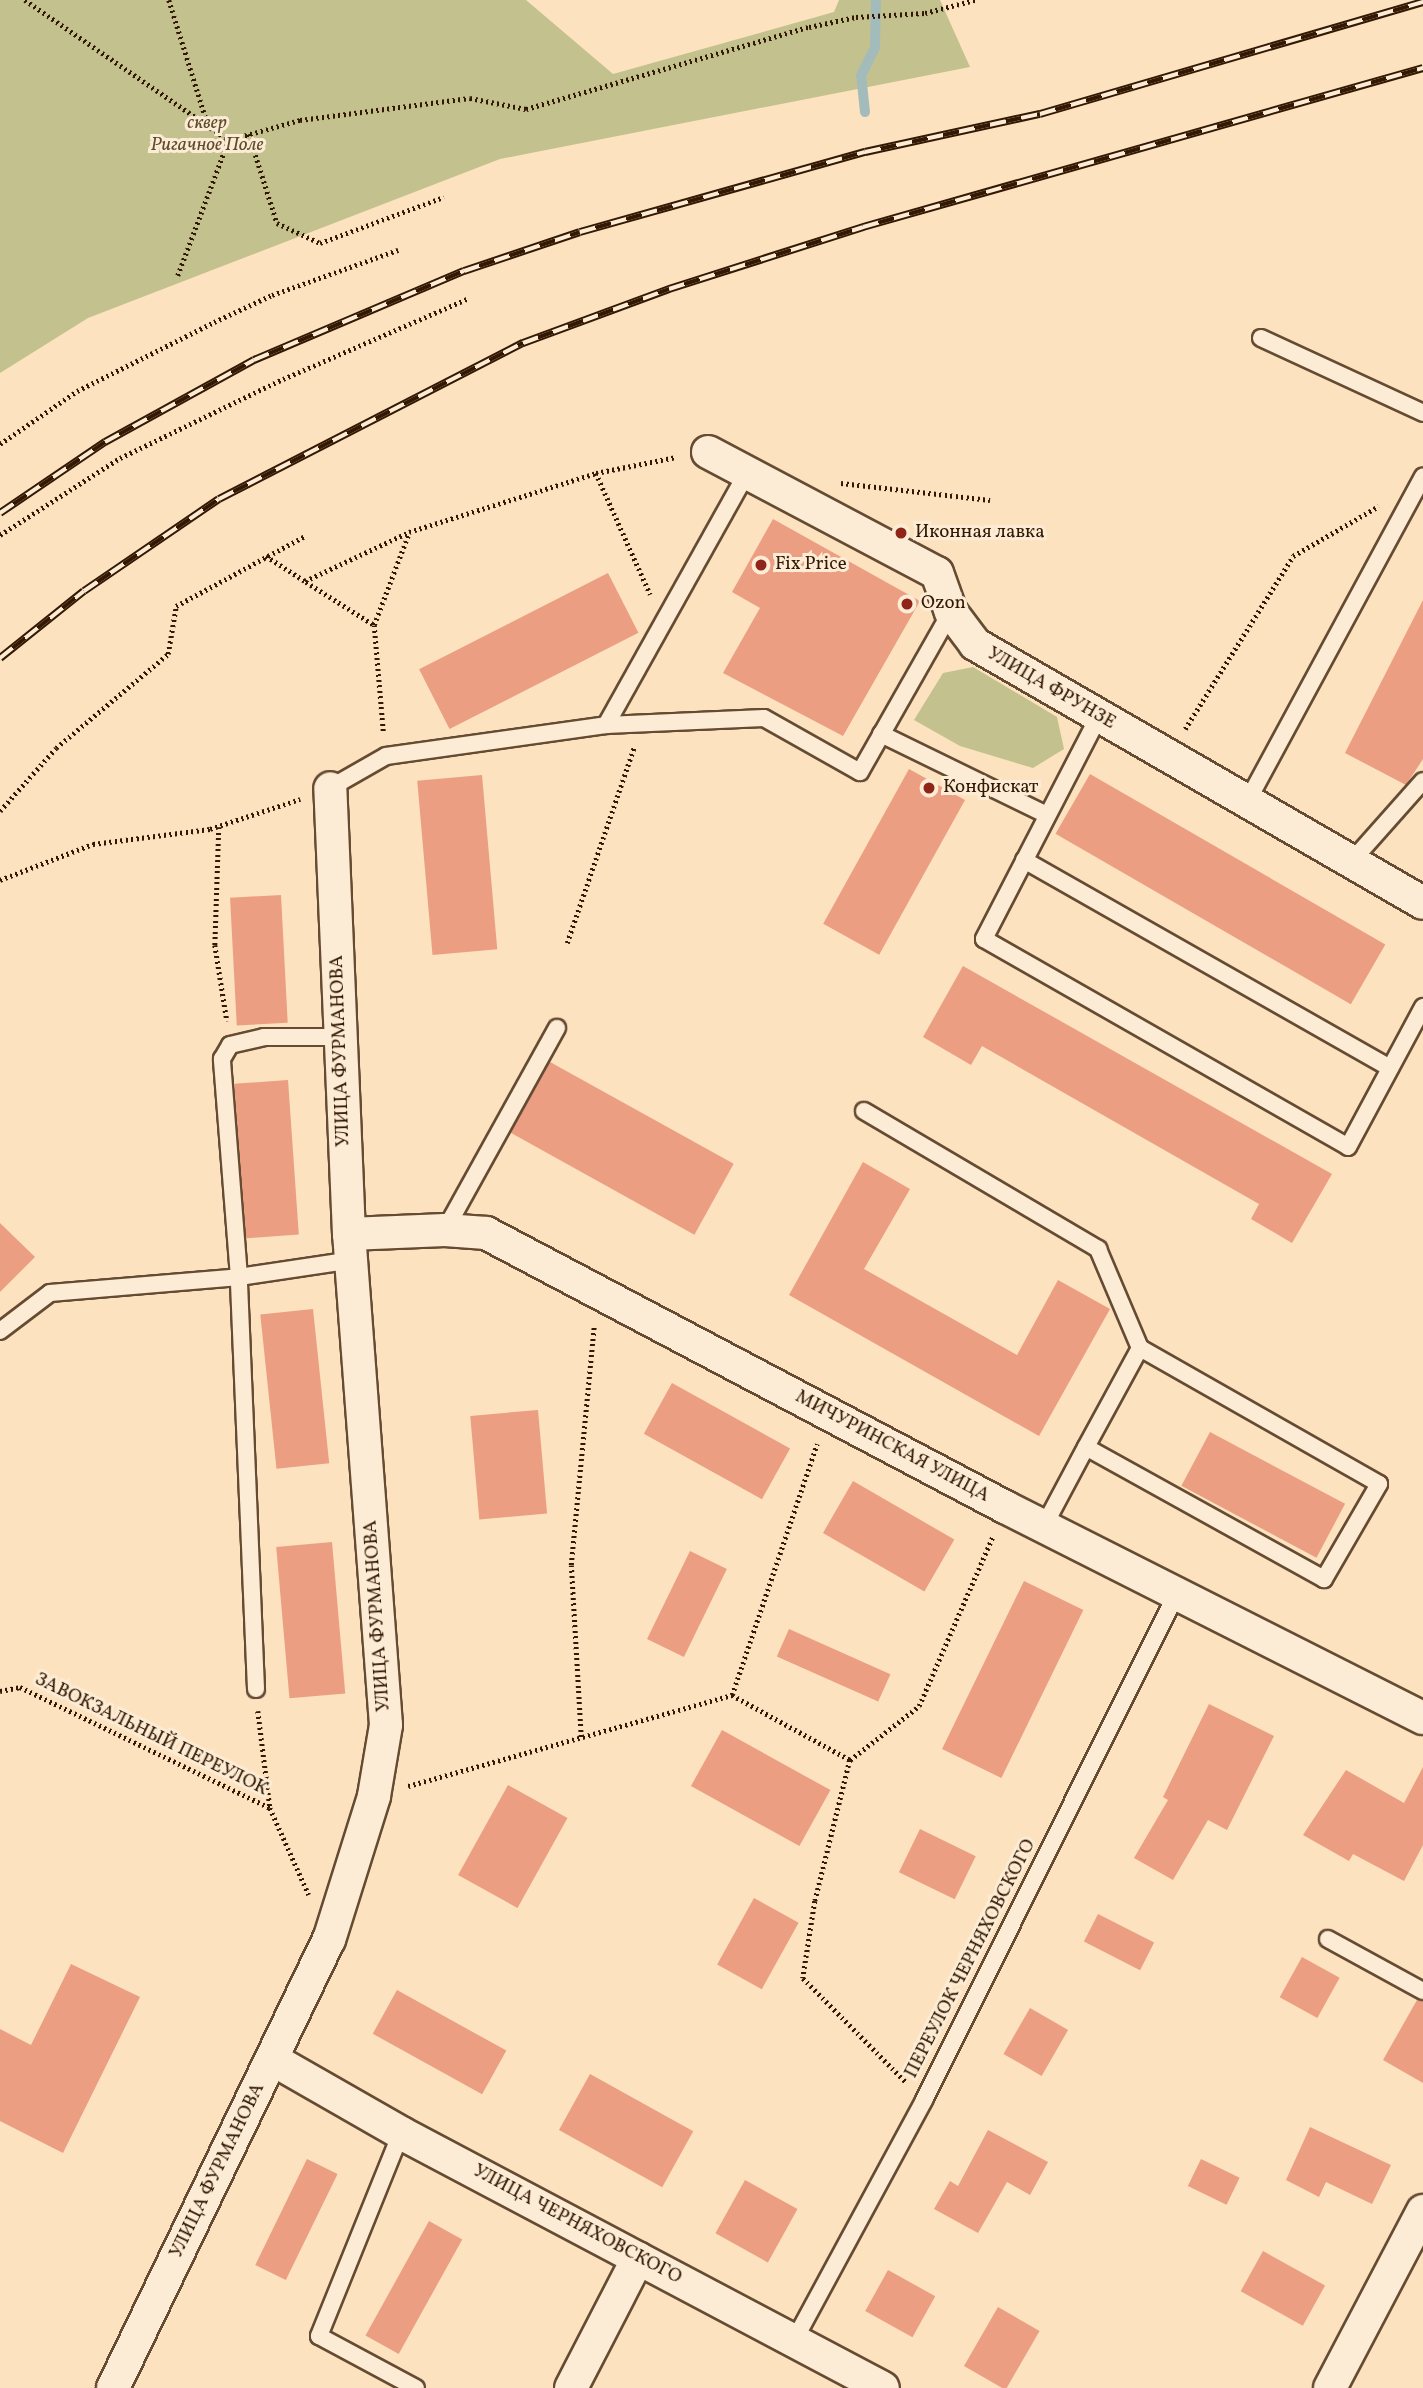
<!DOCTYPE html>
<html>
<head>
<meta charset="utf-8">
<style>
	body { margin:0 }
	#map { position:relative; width:1423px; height:2388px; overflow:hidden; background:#fce2be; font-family:Vollkorn,serif }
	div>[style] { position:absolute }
	.green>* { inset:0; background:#c3c28e }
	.stream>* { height:10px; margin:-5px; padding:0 5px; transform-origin:5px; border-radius:5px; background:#a4bbbc }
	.building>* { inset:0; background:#eb9e82; transform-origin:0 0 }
	.path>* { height:4.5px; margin-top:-2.25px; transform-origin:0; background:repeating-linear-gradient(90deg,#331903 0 2px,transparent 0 5.5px) }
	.roads { filter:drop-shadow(2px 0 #654b32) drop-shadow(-2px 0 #654b32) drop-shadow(0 2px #654b32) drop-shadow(0 -2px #654b32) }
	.service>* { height:16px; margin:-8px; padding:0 8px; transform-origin:8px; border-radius:8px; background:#fdecd5 }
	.minor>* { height:32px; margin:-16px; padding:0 16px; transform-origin:16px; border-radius:16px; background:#fdecd5 }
	.rail>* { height:8px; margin-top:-4px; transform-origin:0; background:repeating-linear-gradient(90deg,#fdecd5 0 16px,#331903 0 32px); box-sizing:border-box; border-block:2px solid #331903 }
	.dots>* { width:19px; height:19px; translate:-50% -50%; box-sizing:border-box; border:4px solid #fdecd5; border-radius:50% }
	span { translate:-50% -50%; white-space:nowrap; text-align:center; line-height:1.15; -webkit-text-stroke:6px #fdecd5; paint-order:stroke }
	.park-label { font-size:19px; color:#5e4c2d; font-style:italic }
	.poi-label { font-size:19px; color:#331903 }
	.left { translate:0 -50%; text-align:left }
	.street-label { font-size:19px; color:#331903 }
</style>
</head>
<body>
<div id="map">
	<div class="green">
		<div style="clip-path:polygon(0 0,526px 0,613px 74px,834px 12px,839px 0,940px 0,970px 67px,500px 159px,88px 318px,0 373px)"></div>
		<div style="clip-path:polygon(973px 667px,1057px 717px,1064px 749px,1033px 768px,960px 746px,914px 720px,943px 673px)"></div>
	</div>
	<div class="stream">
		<div style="left:865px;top:112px;width:36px;rotate:-96deg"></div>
		<div style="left:861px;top:76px;width:32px;rotate:-64deg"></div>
		<div style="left:875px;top:47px;width:47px;rotate:-88.8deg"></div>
	</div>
	<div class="building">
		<div style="clip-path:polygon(773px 519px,920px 601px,843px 736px,723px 673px,760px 608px,732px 592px)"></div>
		<div style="left:608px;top:573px;width:67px;height:212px;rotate:63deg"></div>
		<div style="clip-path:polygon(1423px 600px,1423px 759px,1406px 785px,1345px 753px)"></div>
		<div style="left:909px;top:769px;width:64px;height:177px;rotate:29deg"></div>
		<div style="left:1090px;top:774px;width:341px;height:69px;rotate:30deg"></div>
		<div style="left:482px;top:775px;width:175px;height:65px;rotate:85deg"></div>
		<div style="left:281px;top:895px;width:128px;height:51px;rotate:87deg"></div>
		<div style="clip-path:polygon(963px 966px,1332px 1174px,1292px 1243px,1251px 1219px,1259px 1204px,982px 1046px,971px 1065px,923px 1037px)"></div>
		<div style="left:550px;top:1062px;width:210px;height:81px;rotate:29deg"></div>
		<div style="left:288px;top:1080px;width:155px;height:54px;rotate:86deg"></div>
		<div style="clip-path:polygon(863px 1162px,910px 1189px,864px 1269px,1017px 1355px,1058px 1280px,1110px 1309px,1039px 1436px,789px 1295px)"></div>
		<div style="clip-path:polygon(0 1223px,35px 1257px,0 1292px)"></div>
		<div style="left:313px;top:1309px;width:155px;height:53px;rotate:84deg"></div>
		<div style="left:672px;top:1383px;width:135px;height:58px;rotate:29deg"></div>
		<div style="left:538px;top:1410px;width:104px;height:68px;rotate:85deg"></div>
		<div style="left:1210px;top:1432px;width:153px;height:61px;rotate:28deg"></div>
		<div style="left:853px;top:1481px;width:117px;height:60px;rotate:30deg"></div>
		<div style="left:332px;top:1542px;width:152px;height:56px;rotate:85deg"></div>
		<div style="left:690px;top:1551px;width:41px;height:98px;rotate:26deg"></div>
		<div style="left:1024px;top:1581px;width:66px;height:187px;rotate:26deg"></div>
		<div style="left:789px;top:1629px;width:111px;height:30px;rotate:24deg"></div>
		<div style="clip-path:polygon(1209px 1704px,1274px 1736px,1227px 1830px,1208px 1820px,1173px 1880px,1134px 1858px,1168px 1800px,1163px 1797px)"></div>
		<div style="left:722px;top:1730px;width:124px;height:64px;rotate:29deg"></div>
		<div style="clip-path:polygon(1423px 1767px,1423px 1845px,1404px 1881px,1353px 1854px,1349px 1861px,1303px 1835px,1346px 1770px,1404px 1803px)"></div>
		<div style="left:508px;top:1785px;width:68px;height:103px;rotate:29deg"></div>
		<div style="left:920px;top:1829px;width:62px;height:48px;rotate:26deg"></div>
		<div style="left:754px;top:1898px;width:51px;height:76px;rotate:29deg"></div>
		<div style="left:1098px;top:1914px;width:63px;height:31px;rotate:27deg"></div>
		<div style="left:1302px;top:1957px;width:43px;height:46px;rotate:29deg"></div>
		<div style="clip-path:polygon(71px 1964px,140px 1997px,63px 2153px,0 2121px,0 2029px,31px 2045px)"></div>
		<div style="left:397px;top:1990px;width:125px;height:50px;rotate:29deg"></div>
		<div style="clip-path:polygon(1417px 2000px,1423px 2001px,1423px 2083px,1383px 2060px)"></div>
		<div style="left:1030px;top:2008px;width:44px;height:53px;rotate:30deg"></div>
		<div style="left:590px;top:2074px;width:118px;height:64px;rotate:29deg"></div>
		<div style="clip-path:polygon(1310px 2127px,1391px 2165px,1372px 2204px,1326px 2182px,1319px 2197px,1286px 2180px)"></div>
		<div style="clip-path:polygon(988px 2130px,1048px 2162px,1030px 2195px,1007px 2182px,978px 2233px,934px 2209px,950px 2181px,958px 2186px)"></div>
		<div style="left:307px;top:2159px;width:34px;height:118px;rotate:26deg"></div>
		<div style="left:1201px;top:2159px;width:43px;height:30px;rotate:26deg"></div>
		<div style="left:745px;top:2180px;width:60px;height:61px;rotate:29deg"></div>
		<div style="left:429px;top:2221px;width:38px;height:131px;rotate:29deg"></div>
		<div style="left:1263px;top:2251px;width:71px;height:46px;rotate:29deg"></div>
		<div style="left:888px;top:2270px;width:54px;height:47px;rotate:29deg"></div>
		<div style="left:998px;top:2307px;width:48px;height:68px;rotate:30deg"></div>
	</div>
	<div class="path">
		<div style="left:25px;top:0;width:247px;rotate:34.5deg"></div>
		<div style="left:229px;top:140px;width:145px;rotate:110.6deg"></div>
		<div style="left:169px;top:0;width:128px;rotate:72.7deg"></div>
		<div style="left:249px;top:134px;width:93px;rotate:72.5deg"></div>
		<div style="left:277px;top:223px;width:47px;rotate:24.9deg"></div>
		<div style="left:320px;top:243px;width:132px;rotate:-20.4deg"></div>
		<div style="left:229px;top:140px;width:74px;rotate:-15.7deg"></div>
		<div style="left:300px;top:120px;width:171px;rotate:-7.4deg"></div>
		<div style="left:470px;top:98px;width:57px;rotate:11.1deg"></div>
		<div style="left:526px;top:109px;width:295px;rotate:-16.2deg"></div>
		<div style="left:809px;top:27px;width:48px;rotate:-12deg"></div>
		<div style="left:856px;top:17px;width:69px;rotate:-3.3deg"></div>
		<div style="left:925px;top:13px;width:52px;rotate:-14.6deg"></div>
		<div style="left:0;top:444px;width:93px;rotate:-34.5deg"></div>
		<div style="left:77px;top:391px;width:153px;rotate:-26.7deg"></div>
		<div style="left:214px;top:322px;width:64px;rotate:-25deg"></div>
		<div style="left:272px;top:295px;width:134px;rotate:-19.7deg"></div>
		<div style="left:596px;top:473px;width:133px;rotate:65.9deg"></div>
		<div style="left:841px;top:483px;width:150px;rotate:6.5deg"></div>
		<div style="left:0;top:535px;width:143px;rotate:-32.7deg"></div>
		<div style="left:120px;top:458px;width:181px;rotate:-25.9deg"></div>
		<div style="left:283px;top:379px;width:201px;rotate:-23.5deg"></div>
		<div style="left:266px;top:556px;width:46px;rotate:32.7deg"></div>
		<div style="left:305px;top:581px;width:115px;rotate:-25.2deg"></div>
		<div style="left:409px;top:532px;width:196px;rotate:-17.5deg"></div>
		<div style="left:596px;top:473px;width:82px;rotate:-11.3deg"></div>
		<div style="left:306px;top:582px;width:80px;rotate:32.3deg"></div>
		<div style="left:1185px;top:729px;width:204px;rotate:-58deg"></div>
		<div style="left:1293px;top:556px;width:99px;rotate:-30.2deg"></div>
		<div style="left:383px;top:731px;width:106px;rotate:-94.9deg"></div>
		<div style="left:374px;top:625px;width:98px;rotate:-69.2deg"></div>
		<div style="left:0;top:811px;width:84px;rotate:-48.4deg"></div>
		<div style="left:56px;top:748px;width:146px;rotate:-40deg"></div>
		<div style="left:168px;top:654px;width:49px;rotate:-80.5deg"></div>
		<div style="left:176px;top:606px;width:147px;rotate:-28.5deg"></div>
		<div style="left:219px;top:827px;width:118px;rotate:91.9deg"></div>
		<div style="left:215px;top:945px;width:77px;rotate:81deg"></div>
		<div style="left:0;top:880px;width:100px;rotate:-21.2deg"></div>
		<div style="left:93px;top:844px;width:118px;rotate:-7.3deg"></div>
		<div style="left:210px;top:829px;width:95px;rotate:-18.4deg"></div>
		<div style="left:567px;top:943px;width:207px;rotate:-71.1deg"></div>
		<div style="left:0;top:1691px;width:20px;rotate:-11deg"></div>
		<div style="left:20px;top:1687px;width:278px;rotate:25.8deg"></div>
		<div style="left:270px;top:1808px;width:95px;rotate:65.9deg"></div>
		<div style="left:732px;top:1695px;width:265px;rotate:-71.3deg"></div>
		<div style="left:258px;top:1711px;width:98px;rotate:82.9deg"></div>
		<div style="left:581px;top:1737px;width:172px;rotate:-93.3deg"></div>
		<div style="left:571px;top:1565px;width:240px;rotate:-84.5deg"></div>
		<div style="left:850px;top:1760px;width:145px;rotate:103.9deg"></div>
		<div style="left:815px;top:1901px;width:78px;rotate:98.9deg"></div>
		<div style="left:803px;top:1978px;width:146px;rotate:45.3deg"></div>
		<div style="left:408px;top:1786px;width:337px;rotate:-15.7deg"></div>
		<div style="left:732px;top:1695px;width:135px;rotate:28.8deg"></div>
		<div style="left:850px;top:1760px;width:88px;rotate:-38deg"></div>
		<div style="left:919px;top:1706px;width:185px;rotate:-66.5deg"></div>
	</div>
	<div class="roads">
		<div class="service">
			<div style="left:1261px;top:338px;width:179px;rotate:24.8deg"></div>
			<div style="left:1099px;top:716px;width:251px;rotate:117.3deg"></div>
			<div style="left:984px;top:939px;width:419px;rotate:29.7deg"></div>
			<div style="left:1348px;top:1147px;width:159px;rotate:-61.8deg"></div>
			<div style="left:606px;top:725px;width:289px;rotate:-60.8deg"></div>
			<div style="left:881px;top:734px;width:185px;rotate:26deg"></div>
			<div style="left:330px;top:788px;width:64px;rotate:-29.7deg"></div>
			<div style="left:386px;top:756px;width:222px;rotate:-8deg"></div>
			<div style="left:606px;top:725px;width:158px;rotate:-2.5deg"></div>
			<div style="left:764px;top:718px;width:110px;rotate:29.4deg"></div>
			<div style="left:860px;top:772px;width:184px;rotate:-60.4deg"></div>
			<div style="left:1247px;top:802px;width:370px;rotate:-61.6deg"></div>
			<div style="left:1024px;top:860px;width:421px;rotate:29.6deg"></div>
			<div style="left:1351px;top:862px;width:108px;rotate:-48.4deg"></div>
			<div style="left:864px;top:1111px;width:272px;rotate:30.5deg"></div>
			<div style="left:1098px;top:1249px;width:108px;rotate:67deg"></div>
			<div style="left:445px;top:1230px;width:231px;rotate:-61deg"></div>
			<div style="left:0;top:1331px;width:63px;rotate:-37.2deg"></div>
			<div style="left:50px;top:1293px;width:190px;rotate:-4.8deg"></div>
			<div style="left:239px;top:1277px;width:219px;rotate:-94.5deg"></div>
			<div style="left:222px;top:1059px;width:16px;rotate:-60deg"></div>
			<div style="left:230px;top:1045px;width:35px;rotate:-13deg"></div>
			<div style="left:264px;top:1037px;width:76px"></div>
			<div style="left:1044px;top:1526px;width:89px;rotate:-62deg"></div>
			<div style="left:1086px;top:1447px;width:113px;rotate:-61.4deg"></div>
			<div style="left:1140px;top:1348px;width:275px;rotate:29.6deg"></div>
			<div style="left:1379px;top:1484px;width:110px;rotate:120.1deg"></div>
			<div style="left:1324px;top:1579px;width:272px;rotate:-151deg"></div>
			<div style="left:256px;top:1689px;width:412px;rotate:-92.4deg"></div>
			<div style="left:239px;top:1277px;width:115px;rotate:-8.5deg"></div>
			<div style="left:1328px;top:1939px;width:108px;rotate:28.7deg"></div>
			<div style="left:401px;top:2133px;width:219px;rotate:112deg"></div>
			<div style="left:319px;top:2336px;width:110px;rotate:28.2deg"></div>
			<div style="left:795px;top:2339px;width:272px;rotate:-61.6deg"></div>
			<div style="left:924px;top:2100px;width:567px;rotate:-63.48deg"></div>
		</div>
		<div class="minor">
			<div style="left:708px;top:452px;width:259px;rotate:27.9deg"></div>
			<div style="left:937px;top:573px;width:41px;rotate:70.3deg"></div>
			<div style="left:951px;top:612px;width:40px;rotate:53deg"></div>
			<div style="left:975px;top:644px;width:517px;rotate:30.03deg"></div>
			<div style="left:349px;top:1234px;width:96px;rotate:-2.4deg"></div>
			<div style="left:445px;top:1230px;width:41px;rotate:4.2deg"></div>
			<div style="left:486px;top:1233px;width:587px;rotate:27.83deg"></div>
			<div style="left:1005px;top:1507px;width:468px;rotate:26.8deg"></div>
			<div style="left:272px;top:2059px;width:149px;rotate:29.8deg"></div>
			<div style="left:401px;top:2133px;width:545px;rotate:27.88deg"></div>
			<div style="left:113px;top:2388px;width:497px;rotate:-64.3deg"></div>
			<div style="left:329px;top:1940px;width:151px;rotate:-72.6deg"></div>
			<div style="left:374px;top:1796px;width:72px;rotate:-80.4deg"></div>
			<div style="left:386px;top:1725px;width:492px;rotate:-94.3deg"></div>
			<div style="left:349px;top:1234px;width:446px;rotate:-92.4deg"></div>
			<div style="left:571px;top:2388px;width:146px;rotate:-62.7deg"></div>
			<div style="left:1330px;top:2388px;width:200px;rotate:-62.3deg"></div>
		</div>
	</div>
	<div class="rail">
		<div style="left:0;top:513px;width:127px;rotate:-34.1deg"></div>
		<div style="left:105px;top:442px;width:170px;rotate:-28.8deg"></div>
		<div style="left:254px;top:360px;width:228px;rotate:-23deg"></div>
		<div style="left:464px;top:271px;width:122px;rotate:-18.6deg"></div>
		<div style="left:580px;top:232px;width:296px;rotate:-15.7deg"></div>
		<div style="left:865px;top:152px;width:179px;rotate:-12.3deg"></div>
		<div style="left:1040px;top:114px;width:399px;rotate:-16.3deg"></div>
		<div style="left:0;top:658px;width:107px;rotate:-38.6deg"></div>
		<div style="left:84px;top:591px;width:163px;rotate:-34.3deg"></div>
		<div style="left:219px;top:499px;width:342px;rotate:-27.2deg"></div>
		<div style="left:523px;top:343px;width:156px;rotate:-20.3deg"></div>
		<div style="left:669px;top:289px;width:204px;rotate:-17.7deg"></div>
		<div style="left:863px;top:227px;width:582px;rotate:-15.85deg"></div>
	</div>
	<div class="dots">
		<div style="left:901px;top:533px;background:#8f2418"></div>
		<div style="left:761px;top:565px;background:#8f2418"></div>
		<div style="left:907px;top:604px;background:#8f2418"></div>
		<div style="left:929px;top:788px;background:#8f2418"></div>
	</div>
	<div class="park-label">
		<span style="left:207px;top:135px">сквер<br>Ригачное Поле</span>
	</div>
	<div class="poi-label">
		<span class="left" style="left:915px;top:533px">Иконная лавка</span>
		<span class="left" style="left:775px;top:565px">Fix Price</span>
		<span class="left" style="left:921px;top:604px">Ozon</span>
		<span class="left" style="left:943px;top:788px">Конфискат</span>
	</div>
	<div class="street-label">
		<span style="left:1051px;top:689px;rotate:30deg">УЛИЦА ФРУНЗЕ</span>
		<span style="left:341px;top:1051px;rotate:-92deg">УЛИЦА ФУРМАНОВА</span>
		<span style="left:892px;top:1447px;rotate:28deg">МИЧУРИНСКАЯ УЛИЦА</span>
		<span style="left:378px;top:1616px;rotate:-94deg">УЛИЦА ФУРМАНОВА</span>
		<span style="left:151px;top:1735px;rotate:26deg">ЗАВОКЗАЛЬНЫЙ ПЕРЕУЛОК</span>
		<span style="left:971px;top:1959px;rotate:-63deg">ПЕРЕУЛОК ЧЕРНЯХОВСКОГО</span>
		<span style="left:218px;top:2171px;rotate:-64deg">УЛИЦА ФУРМАНОВА</span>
		<span style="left:577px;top:2225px;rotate:28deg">УЛИЦА ЧЕРНЯХОВСКОГО</span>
	</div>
</div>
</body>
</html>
